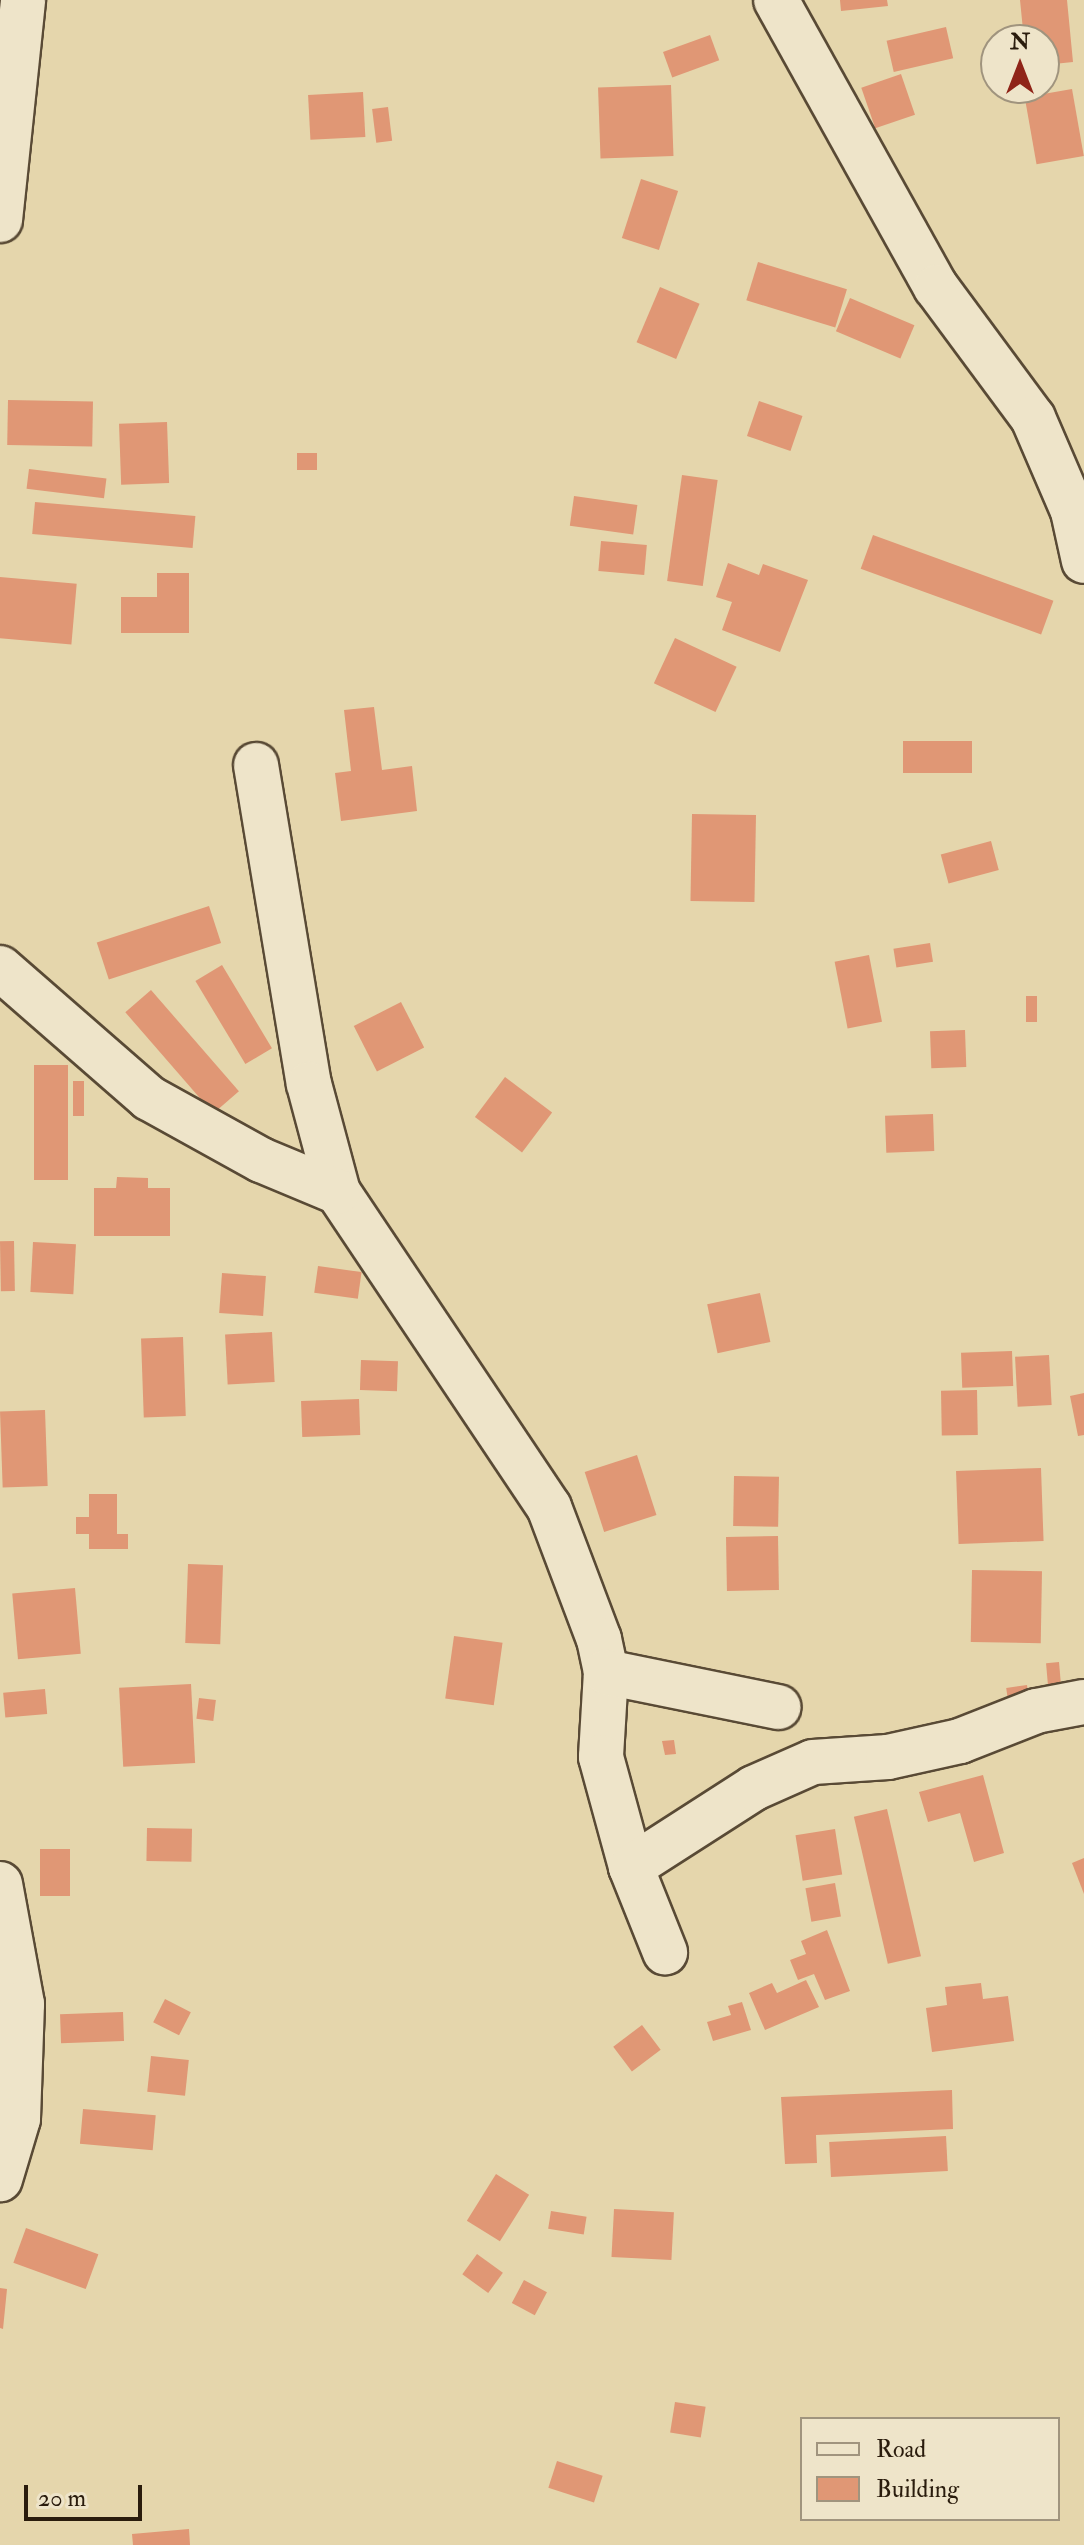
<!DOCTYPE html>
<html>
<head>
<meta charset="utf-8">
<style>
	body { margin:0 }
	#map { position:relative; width:1084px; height:2545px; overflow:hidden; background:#e5d6ac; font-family:"IM FELL Double Pica",serif }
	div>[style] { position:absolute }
	.building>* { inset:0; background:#e09775; transform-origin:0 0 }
	.roads { filter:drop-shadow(2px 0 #594a35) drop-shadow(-2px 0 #594a35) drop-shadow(0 2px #594a35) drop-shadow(0 -2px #594a35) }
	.minor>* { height:44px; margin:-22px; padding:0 22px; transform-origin:22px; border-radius:22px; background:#eee4c9 }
	.tertiary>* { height:44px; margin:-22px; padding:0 22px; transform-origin:22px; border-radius:22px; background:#eee4c9 }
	span { translate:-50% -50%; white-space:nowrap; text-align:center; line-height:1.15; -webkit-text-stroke:7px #eee4c9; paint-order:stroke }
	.legend { position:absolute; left:800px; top:2417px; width:260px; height:104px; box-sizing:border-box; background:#eee4c9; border:2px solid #a0947e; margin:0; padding:10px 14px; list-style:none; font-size:24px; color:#2a1c0d }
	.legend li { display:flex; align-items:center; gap:16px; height:40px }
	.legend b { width:40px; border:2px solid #a0947e }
	.north { position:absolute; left:980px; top:24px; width:80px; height:80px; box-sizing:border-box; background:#eee4c9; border:2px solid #a0947e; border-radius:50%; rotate:0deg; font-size:22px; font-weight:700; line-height:32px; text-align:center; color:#2a1c0d }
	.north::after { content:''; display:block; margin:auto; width:28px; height:36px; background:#8f2418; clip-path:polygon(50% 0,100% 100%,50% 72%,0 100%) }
	.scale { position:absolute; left:24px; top:2485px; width:118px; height:36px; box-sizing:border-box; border:4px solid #2a1c0d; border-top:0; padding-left:10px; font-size:24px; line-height:28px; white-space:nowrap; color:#2a1c0d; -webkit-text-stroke:6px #eee4c9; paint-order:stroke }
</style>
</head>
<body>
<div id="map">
	<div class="building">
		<div style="clip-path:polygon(840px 0,887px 0,888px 6px,841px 11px)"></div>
		<div style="clip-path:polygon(1020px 0,1067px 0,1073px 62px,1044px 65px,1044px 40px,1024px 40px)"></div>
		<div style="left:946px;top:27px;width:32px;height:61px;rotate:77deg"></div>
		<div style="left:710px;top:35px;width:27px;height:50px;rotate:70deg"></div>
		<div style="left:901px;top:74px;width:43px;height:42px;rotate:71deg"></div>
		<div style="left:671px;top:85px;width:71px;height:73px;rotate:88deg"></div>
		<div style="left:1072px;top:89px;width:68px;height:48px;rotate:80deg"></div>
		<div style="left:363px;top:92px;width:45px;height:55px;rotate:87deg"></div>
		<div style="left:388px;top:107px;width:34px;height:16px;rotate:83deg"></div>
		<div style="left:641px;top:179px;width:39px;height:62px;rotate:18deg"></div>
		<div style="left:758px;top:262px;width:93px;height:40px;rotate:17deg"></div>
		<div style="left:660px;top:287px;width:43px;height:60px;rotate:23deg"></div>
		<div style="left:850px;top:298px;width:70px;height:36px;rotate:23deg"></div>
		<div style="left:8px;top:400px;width:85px;height:45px;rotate:1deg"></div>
		<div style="left:759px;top:401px;width:46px;height:37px;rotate:19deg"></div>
		<div style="left:167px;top:422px;width:61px;height:48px;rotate:88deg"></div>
		<div style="left:297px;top:453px;width:20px;height:17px"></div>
		<div style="left:29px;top:469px;width:78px;height:20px;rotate:7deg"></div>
		<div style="left:682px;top:475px;width:36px;height:107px;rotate:8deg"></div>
		<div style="left:574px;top:496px;width:64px;height:30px;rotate:8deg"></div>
		<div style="left:35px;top:502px;width:161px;height:32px;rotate:5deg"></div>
		<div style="left:873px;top:535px;width:192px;height:36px;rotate:20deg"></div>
		<div style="left:601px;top:541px;width:46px;height:30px;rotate:5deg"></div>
		<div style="clip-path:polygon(728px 563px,759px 575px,763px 564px,808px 580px,780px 652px,722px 630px,732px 602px,716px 597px)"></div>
		<div style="clip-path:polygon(157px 573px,189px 573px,189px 633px,121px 633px,121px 597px,157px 597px)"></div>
		<div style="left:0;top:577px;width:77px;height:61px;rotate:5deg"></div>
		<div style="left:675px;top:638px;width:68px;height:50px;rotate:25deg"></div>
		<div style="clip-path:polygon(374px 707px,382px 770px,412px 766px,417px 811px,341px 821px,335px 773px,351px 771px,344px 710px)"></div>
		<div style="left:972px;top:741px;width:32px;height:69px;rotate:90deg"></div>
		<div style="left:692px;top:814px;width:64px;height:87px;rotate:1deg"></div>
		<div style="left:991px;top:841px;width:30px;height:52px;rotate:75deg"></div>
		<div style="left:209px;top:906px;width:39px;height:118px;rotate:72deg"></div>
		<div style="left:930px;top:943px;width:19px;height:37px;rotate:81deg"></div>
		<div style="left:869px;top:955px;width:68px;height:35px;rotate:79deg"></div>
		<div style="left:222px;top:965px;width:97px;height:31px;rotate:59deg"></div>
		<div style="left:151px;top:990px;width:134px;height:34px;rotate:49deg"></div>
		<div style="left:1026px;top:996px;width:11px;height:26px"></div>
		<div style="left:401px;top:1002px;width:51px;height:53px;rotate:63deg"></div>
		<div style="left:965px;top:1030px;width:37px;height:35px;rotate:88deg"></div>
		<div style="left:34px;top:1065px;width:34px;height:115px"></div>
		<div style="left:505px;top:1077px;width:59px;height:50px;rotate:37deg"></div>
		<div style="left:73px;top:1081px;width:11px;height:35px"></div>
		<div style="left:933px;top:1114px;width:37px;height:48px;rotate:88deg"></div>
		<div style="clip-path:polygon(117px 1177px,148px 1178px,148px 1188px,170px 1188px,170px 1236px,94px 1236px,94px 1188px,116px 1188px)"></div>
		<div style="left:14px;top:1241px;width:50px;height:14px;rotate:89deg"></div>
		<div style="left:33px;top:1242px;width:43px;height:50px;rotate:3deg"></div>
		<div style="left:318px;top:1266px;width:44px;height:27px;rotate:8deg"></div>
		<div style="left:222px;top:1273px;width:44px;height:40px;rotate:4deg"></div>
		<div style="left:760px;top:1293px;width:50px;height:54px;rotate:78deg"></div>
		<div style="left:272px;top:1332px;width:50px;height:47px;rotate:87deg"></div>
		<div style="left:183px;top:1337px;width:79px;height:42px;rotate:88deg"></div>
		<div style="left:1012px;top:1351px;width:35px;height:51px;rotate:88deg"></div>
		<div style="left:1049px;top:1355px;width:50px;height:34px;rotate:87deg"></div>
		<div style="left:361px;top:1360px;width:37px;height:30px;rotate:2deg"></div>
		<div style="left:977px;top:1390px;width:45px;height:36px;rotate:89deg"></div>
		<div style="clip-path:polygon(1084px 1393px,1084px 1435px,1078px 1436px,1070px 1396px)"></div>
		<div style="left:359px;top:1399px;width:36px;height:58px;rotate:88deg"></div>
		<div style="left:45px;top:1410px;width:76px;height:45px;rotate:88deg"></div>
		<div style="left:637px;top:1455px;width:63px;height:55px;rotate:72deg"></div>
		<div style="left:1041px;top:1468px;width:73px;height:85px;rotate:88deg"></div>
		<div style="left:734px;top:1476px;width:45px;height:50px;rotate:1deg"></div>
		<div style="clip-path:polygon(89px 1494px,117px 1494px,117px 1534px,128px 1534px,128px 1549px,89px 1549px,89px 1534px,76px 1534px,76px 1517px,89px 1517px)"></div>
		<div style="left:778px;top:1536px;width:54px;height:52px;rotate:89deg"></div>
		<div style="left:188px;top:1564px;width:35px;height:79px;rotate:2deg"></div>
		<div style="left:972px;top:1570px;width:70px;height:72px;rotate:1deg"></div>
		<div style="left:75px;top:1588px;width:66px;height:63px;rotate:85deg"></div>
		<div style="left:454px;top:1636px;width:49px;height:63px;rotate:8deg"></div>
		<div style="left:1059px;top:1662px;width:25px;height:13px;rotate:85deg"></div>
		<div style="left:191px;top:1684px;width:79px;height:72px;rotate:87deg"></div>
		<div style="left:1027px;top:1685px;width:15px;height:21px;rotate:82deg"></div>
		<div style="left:45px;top:1689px;width:25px;height:42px;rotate:85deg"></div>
		<div style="left:199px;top:1698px;width:17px;height:21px;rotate:7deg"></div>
		<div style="clip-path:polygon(674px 1740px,676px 1754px,665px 1755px,662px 1741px)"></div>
		<div style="clip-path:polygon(983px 1775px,1004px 1853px,974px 1862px,960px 1813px,928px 1822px,919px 1792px)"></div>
		<div style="left:887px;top:1809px;width:151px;height:34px;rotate:77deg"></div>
		<div style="left:147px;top:1828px;width:45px;height:33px;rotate:1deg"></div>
		<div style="left:835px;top:1829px;width:46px;height:40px;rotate:81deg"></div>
		<div style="left:40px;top:1849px;width:30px;height:47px"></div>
		<div style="clip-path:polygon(1084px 1858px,1084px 1894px,1072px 1863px)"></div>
		<div style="left:835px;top:1883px;width:34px;height:30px;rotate:80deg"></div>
		<div style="clip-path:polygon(827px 1930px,850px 1991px,825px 2000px,814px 1974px,798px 1980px,790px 1960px,806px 1954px,801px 1941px)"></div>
		<div style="clip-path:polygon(806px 1980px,819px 2007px,765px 2030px,749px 1993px,772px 1983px,777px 1993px)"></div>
		<div style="clip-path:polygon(981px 1983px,983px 1999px,1008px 1996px,1014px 2041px,932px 2052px,926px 2008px,947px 2005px,945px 1987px)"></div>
		<div style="left:165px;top:1999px;width:29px;height:26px;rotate:27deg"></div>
		<div style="clip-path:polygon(742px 2002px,751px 2030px,713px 2041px,707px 2022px,731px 2015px,728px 2006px)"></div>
		<div style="left:123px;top:2012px;width:29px;height:63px;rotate:88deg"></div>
		<div style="left:642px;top:2025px;width:31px;height:36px;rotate:53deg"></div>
		<div style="left:151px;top:2056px;width:38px;height:36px;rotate:6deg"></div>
		<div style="clip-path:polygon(952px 2090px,953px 2129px,816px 2135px,817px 2163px,785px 2164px,781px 2097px)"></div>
		<div style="left:83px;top:2109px;width:73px;height:35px;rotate:5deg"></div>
		<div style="left:946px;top:2136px;width:35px;height:117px;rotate:87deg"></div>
		<div style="left:496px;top:2174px;width:39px;height:55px;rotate:32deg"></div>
		<div style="left:614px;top:2209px;width:60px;height:48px;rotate:3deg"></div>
		<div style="left:551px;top:2211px;width:36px;height:18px;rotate:9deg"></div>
		<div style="left:26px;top:2228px;width:77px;height:37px;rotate:20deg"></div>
		<div style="left:477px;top:2254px;width:32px;height:25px;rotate:36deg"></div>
		<div style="left:524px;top:2280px;width:26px;height:26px;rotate:28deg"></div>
		<div style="clip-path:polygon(0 2288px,7px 2289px,3px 2329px,0 2328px)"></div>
		<div style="left:675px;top:2402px;width:31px;height:31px;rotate:9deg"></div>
		<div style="left:557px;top:2461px;width:48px;height:28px;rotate:18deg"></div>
		<div style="clip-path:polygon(189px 2529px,190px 2545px,133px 2545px,132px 2534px)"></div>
	</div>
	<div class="roads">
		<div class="minor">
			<div style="left:0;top:220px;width:221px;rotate:-84deg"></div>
			<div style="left:256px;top:765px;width:323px;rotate:80.6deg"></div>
			<div style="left:309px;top:1084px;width:112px;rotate:75deg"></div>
			<div style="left:338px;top:1192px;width:379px;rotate:56.2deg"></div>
			<div style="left:549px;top:1507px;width:141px;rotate:69.3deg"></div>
			<div style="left:599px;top:1639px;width:34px;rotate:78deg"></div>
			<div style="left:606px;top:1672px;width:85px;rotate:93.4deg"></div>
			<div style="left:601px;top:1757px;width:114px;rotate:74.7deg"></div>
			<div style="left:631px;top:1867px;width:92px;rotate:68.2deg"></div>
			<div style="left:0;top:968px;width:198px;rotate:41.1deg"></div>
			<div style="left:149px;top:1098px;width:128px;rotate:29deg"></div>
			<div style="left:261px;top:1160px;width:83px;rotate:22.6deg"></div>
			<div style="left:606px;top:1672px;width:176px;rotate:11.5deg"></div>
			<div style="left:631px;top:1867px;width:146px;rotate:-32.7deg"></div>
			<div style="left:754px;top:1788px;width:64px;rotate:-23.8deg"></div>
			<div style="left:813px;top:1762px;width:75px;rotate:-3.8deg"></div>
			<div style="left:888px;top:1757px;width:74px;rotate:-12.5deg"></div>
			<div style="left:960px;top:1741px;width:82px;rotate:-21.5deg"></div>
			<div style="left:1036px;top:1711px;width:49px;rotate:-10.6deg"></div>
			<div style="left:0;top:1884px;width:122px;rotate:79.6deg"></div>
			<div style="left:22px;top:2004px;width:115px;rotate:92deg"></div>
			<div style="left:18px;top:2119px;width:63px;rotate:106.7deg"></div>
		</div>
		<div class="tertiary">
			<div style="left:776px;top:0;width:329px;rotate:60.9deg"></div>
			<div style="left:936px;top:287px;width:163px;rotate:53.5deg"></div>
			<div style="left:1033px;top:418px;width:101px;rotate:66.7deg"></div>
			<div style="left:1073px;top:511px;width:51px;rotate:77.6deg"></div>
		</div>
	</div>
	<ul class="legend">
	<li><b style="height:10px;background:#eee4c9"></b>Road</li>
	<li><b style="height:22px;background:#e09775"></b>Building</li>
	</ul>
	<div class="north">N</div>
	<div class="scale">20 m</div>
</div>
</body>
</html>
